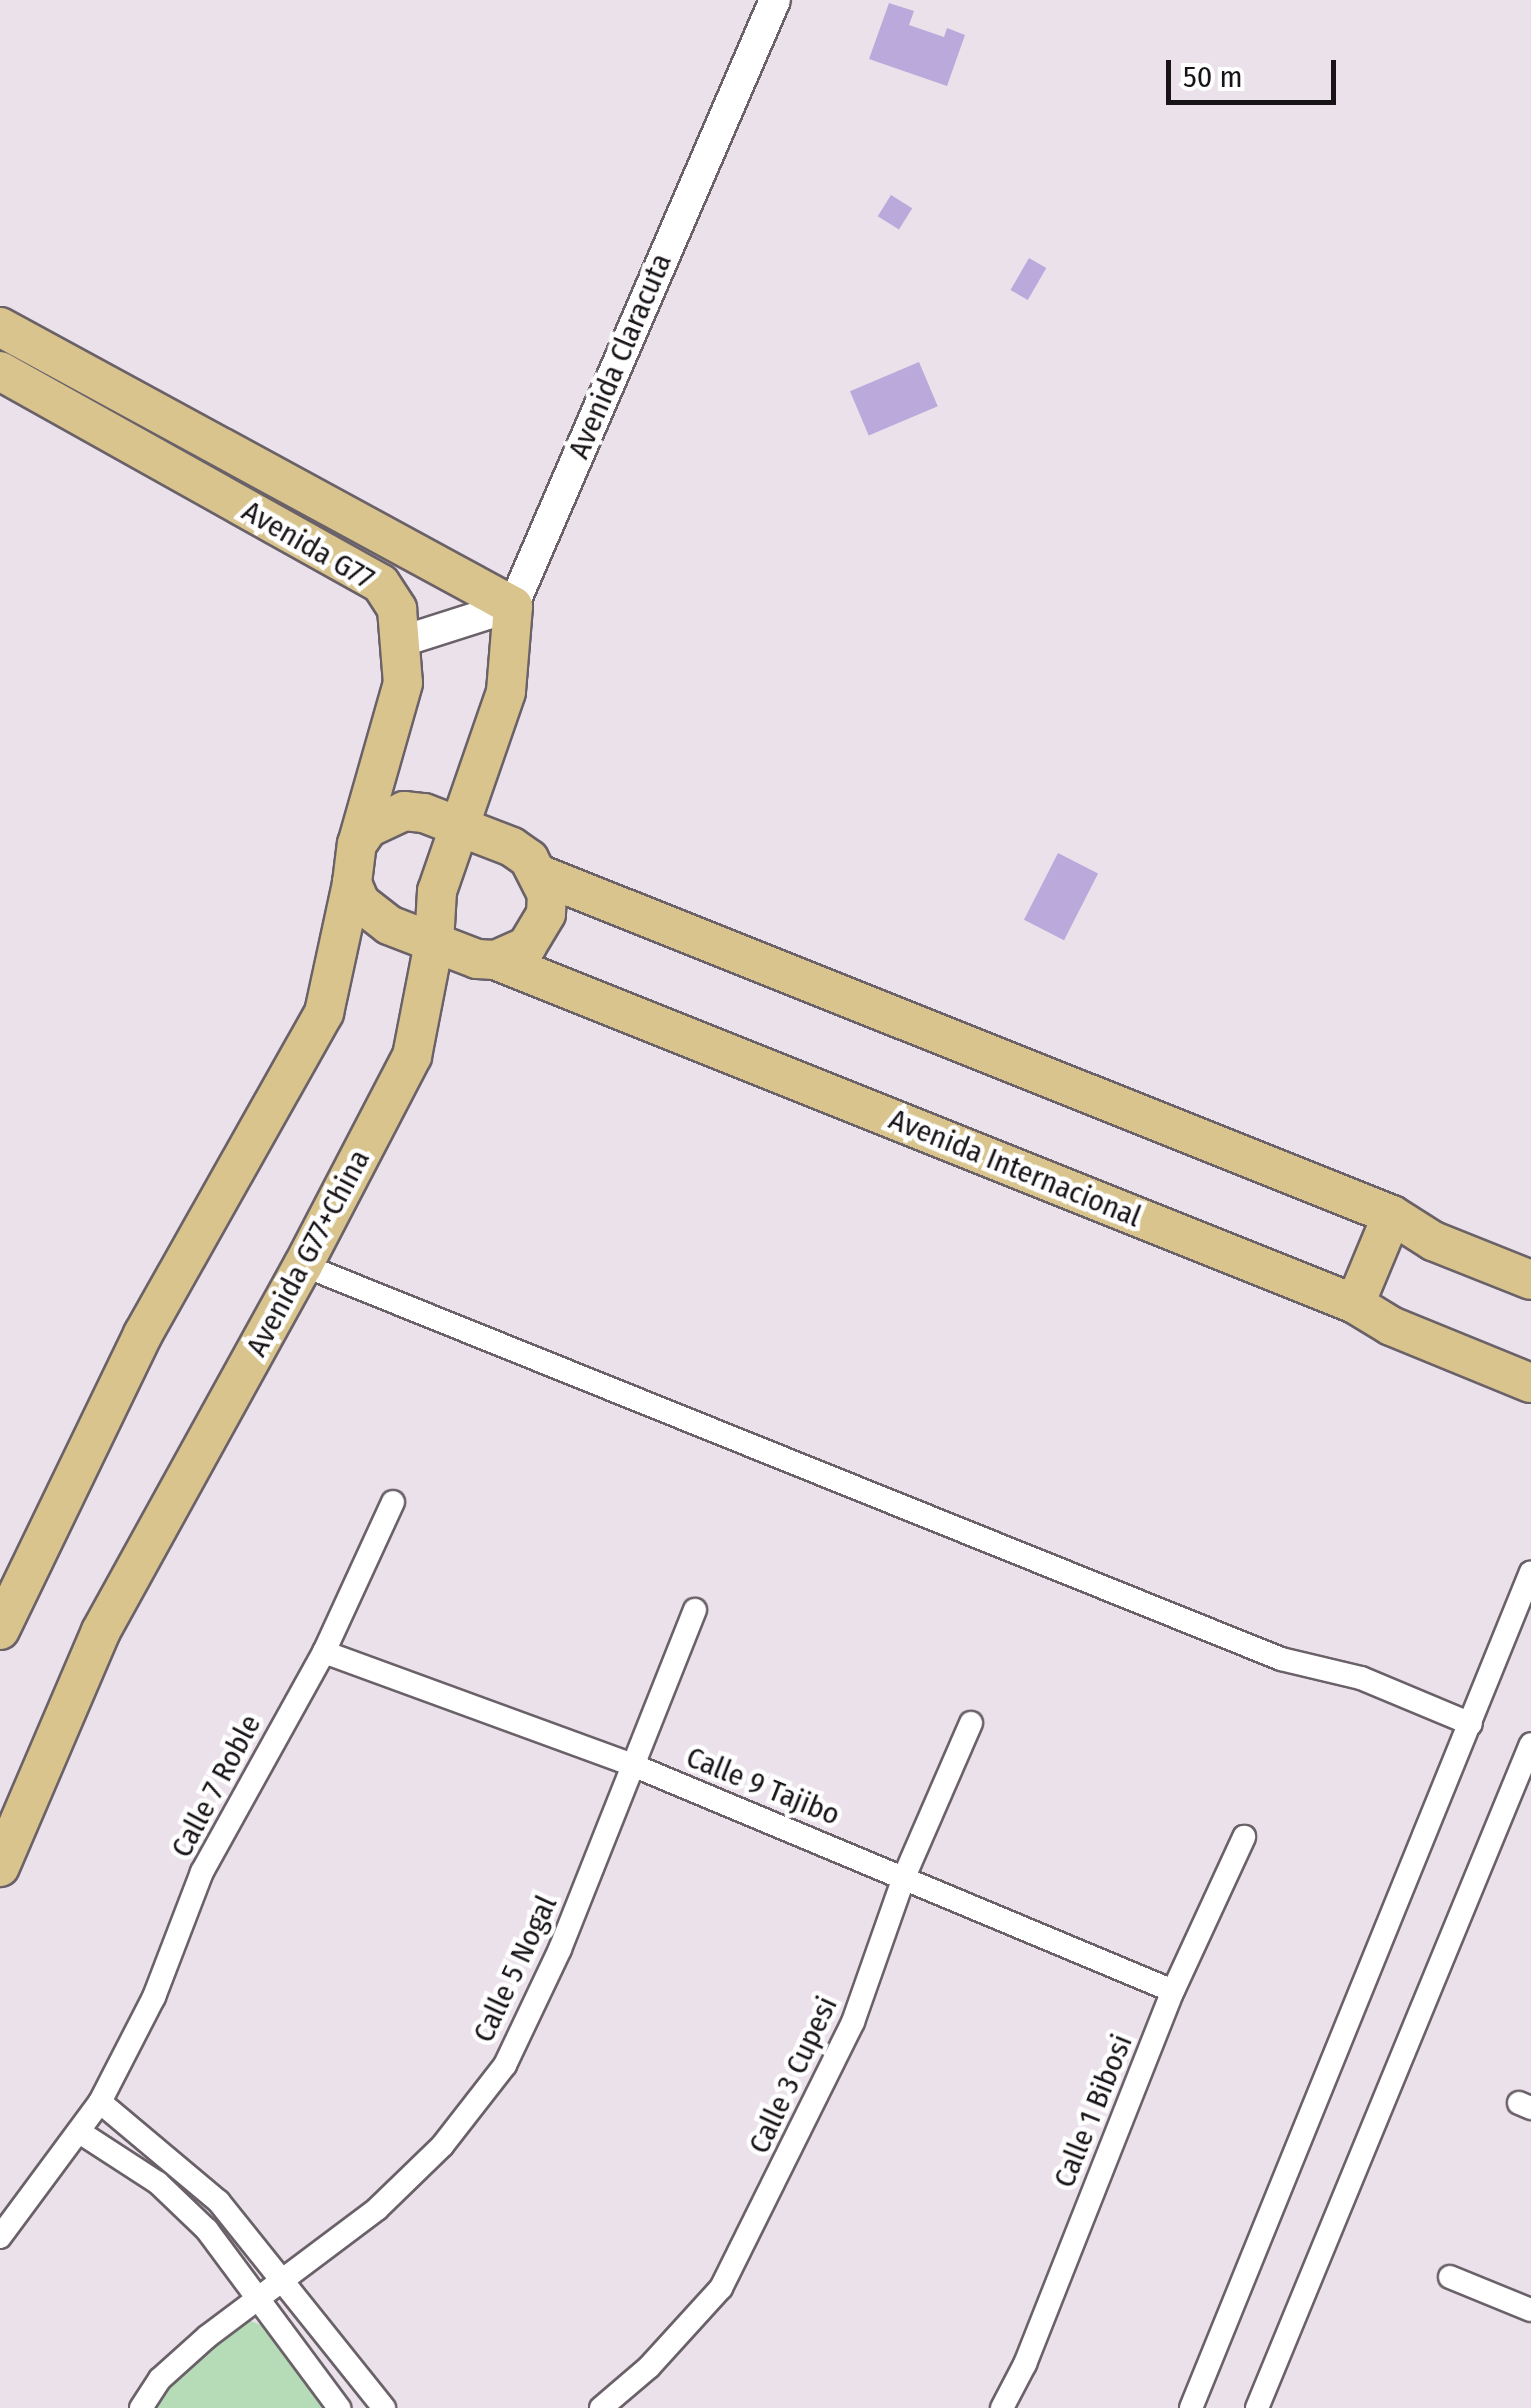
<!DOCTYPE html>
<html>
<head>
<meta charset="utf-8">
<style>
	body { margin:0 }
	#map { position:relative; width:1531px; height:2408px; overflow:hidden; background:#ebe1eb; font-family:"Fira Sans Condensed",sans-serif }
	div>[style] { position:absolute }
	.green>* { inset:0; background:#b5dcb6 }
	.building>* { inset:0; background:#bba9db; transform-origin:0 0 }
	.roads { filter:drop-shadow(2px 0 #6a6169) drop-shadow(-2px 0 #6a6169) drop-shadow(0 2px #6a6169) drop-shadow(0 -2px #6a6169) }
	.minor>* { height:22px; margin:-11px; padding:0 11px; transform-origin:11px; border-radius:11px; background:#fff }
	.tertiary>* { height:30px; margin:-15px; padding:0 15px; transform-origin:15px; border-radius:15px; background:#fff }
	.primary>* { height:38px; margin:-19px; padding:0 19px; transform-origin:19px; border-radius:19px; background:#d8c48c }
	span { translate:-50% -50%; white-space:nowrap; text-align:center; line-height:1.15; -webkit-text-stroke:9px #fff; paint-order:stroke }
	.street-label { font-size:30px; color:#171317 }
	.scale { position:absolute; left:1166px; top:60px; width:170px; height:45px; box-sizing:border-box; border:5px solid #171317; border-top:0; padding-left:12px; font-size:30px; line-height:35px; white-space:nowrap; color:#171317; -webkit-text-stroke:8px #fff; paint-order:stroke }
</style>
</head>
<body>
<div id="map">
	<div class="green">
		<div style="clip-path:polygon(246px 2319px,263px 2326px,327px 2408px,154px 2408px,174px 2377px)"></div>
	</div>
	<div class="building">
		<div style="clip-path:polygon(889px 3px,914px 11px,909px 25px,944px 37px,947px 28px,965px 35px,947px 86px,869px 59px)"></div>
		<div style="left:891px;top:195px;width:25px;height:25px;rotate:32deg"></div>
		<div style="left:1029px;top:258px;width:20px;height:37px;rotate:30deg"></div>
		<div style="left:919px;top:362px;width:48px;height:75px;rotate:67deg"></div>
		<div style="left:1058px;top:853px;width:45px;height:75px;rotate:27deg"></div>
	</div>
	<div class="roads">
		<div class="minor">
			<div style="left:303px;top:1265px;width:1054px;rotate:21.94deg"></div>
			<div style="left:1281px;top:1659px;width:82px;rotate:13.4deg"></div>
			<div style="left:1361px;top:1678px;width:119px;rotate:22.7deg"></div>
			<div style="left:324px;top:1652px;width:331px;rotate:20.1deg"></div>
			<div style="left:635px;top:1766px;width:583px;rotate:22.7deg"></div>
			<div style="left:100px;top:2102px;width:155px;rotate:40deg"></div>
			<div style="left:219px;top:2202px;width:264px;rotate:51.3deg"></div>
			<div style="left:1519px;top:2103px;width:13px;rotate:23deg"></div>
			<div style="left:81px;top:2133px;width:92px;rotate:33deg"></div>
			<div style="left:158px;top:2183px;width:68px;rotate:43.8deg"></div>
			<div style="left:207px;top:2230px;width:222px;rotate:53.4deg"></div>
			<div style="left:0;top:2237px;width:168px;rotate:-53.5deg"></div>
			<div style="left:100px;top:2102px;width:118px;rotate:-62.8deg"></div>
			<div style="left:154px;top:1997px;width:134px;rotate:-69deg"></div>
			<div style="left:202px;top:1872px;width:252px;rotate:-61deg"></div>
			<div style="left:324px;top:1652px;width:165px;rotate:-65.3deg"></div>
			<div style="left:1450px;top:2277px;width:87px;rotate:22.2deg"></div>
			<div style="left:141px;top:2408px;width:35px;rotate:-57deg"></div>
			<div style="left:160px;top:2379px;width:64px;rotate:-41.9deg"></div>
			<div style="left:208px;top:2336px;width:211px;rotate:-36.9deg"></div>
			<div style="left:377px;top:2209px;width:91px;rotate:-44.1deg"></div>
			<div style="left:442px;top:2146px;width:103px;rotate:-52.1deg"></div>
			<div style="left:505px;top:2065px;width:128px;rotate:-64.6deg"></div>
			<div style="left:560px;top:1949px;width:365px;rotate:-68.3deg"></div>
			<div style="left:601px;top:2408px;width:63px;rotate:-40.5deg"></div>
			<div style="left:649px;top:2367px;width:107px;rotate:-47.7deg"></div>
			<div style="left:721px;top:2288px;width:297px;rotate:-63.6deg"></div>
			<div style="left:853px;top:2022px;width:154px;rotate:-70.6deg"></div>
			<div style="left:904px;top:1877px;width:168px;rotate:-66.5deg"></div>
			<div style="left:1002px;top:2408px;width:50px;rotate:-62.4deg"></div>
			<div style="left:1025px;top:2364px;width:401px;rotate:-68.4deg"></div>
			<div style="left:1173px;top:1991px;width:170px;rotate:-65.2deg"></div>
			<div style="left:1191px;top:2408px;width:902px;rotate:-67.87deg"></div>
			<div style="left:1257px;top:2408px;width:718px;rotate:-67.58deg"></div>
		</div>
		<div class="tertiary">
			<div style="left:403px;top:641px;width:115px;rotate:-17.7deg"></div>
			<div style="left:513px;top:606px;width:660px;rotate:-66.62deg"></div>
		</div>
		<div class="primary">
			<div style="left:0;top:327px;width:584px;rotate:28.54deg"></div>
			<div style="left:513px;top:606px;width:86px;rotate:94.7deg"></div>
			<div style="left:506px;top:692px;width:211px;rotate:109.1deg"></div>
			<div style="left:437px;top:891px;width:52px;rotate:93.3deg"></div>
			<div style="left:434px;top:943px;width:115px;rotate:101deg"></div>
			<div style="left:412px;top:1056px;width:236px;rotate:117.5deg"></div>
			<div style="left:303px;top:1265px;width:418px;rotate:118.9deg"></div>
			<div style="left:101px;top:1631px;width:257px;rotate:113.2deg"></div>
			<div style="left:0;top:371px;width:436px;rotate:29.2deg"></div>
			<div style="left:381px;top:584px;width:30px;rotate:57deg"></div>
			<div style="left:397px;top:609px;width:74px;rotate:85.4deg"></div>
			<div style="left:403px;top:683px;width:167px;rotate:105.9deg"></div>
			<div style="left:404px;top:811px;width:20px;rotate:6deg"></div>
			<div style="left:424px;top:813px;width:94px;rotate:21.1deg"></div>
			<div style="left:512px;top:847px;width:21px;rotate:35deg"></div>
			<div style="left:529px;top:859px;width:39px;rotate:63deg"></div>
			<div style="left:547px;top:894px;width:20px;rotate:93deg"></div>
			<div style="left:546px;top:914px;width:37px;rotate:121deg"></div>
			<div style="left:527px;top:946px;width:35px;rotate:156deg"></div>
			<div style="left:495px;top:960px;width:18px;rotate:-177deg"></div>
			<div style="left:477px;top:959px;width:94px;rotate:-158.9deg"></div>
			<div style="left:389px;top:925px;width:37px;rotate:-142deg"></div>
			<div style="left:360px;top:902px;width:21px;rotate:-113deg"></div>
			<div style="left:352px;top:883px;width:39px;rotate:-83deg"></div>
			<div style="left:357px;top:844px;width:19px;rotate:-55deg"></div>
			<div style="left:368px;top:828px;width:40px;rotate:-25deg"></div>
			<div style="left:541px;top:875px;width:916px;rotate:21.78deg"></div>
			<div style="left:1392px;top:1215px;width:49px;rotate:32.4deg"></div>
			<div style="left:1433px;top:1241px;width:105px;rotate:21.7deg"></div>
			<div style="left:495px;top:960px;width:926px;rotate:21.8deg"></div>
			<div style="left:1355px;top:1304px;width:42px;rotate:31.4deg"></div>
			<div style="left:1391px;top:1326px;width:151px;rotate:22.2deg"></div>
			<div style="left:1355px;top:1304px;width:96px;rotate:-67.4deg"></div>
			<div style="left:0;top:1630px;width:329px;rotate:-64.2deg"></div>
			<div style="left:143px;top:1334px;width:369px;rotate:-60.6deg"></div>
			<div style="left:324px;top:1013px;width:133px;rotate:-77.8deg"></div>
		</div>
	</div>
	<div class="street-label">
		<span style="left:620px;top:356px;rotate:-67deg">Avenida Claracuta</span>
		<span style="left:308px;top:545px;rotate:30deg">Avenida G77</span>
		<span style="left:1015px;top:1168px;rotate:22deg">Avenida Internacional</span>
		<span style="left:308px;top:1253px;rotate:-62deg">Avenida G77+China</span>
		<span style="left:216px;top:1786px;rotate:-62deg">Calle 7 Roble</span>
		<span style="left:763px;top:1786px;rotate:22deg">Calle 9 Tajibo</span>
		<span style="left:515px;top:1969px;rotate:-65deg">Calle 5 Nogal</span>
		<span style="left:793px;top:2075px;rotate:-65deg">Calle 3 Cupesi</span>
		<span style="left:1093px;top:2111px;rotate:-68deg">Calle 1 Bibosi</span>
	</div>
	<div class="scale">50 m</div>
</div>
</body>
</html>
